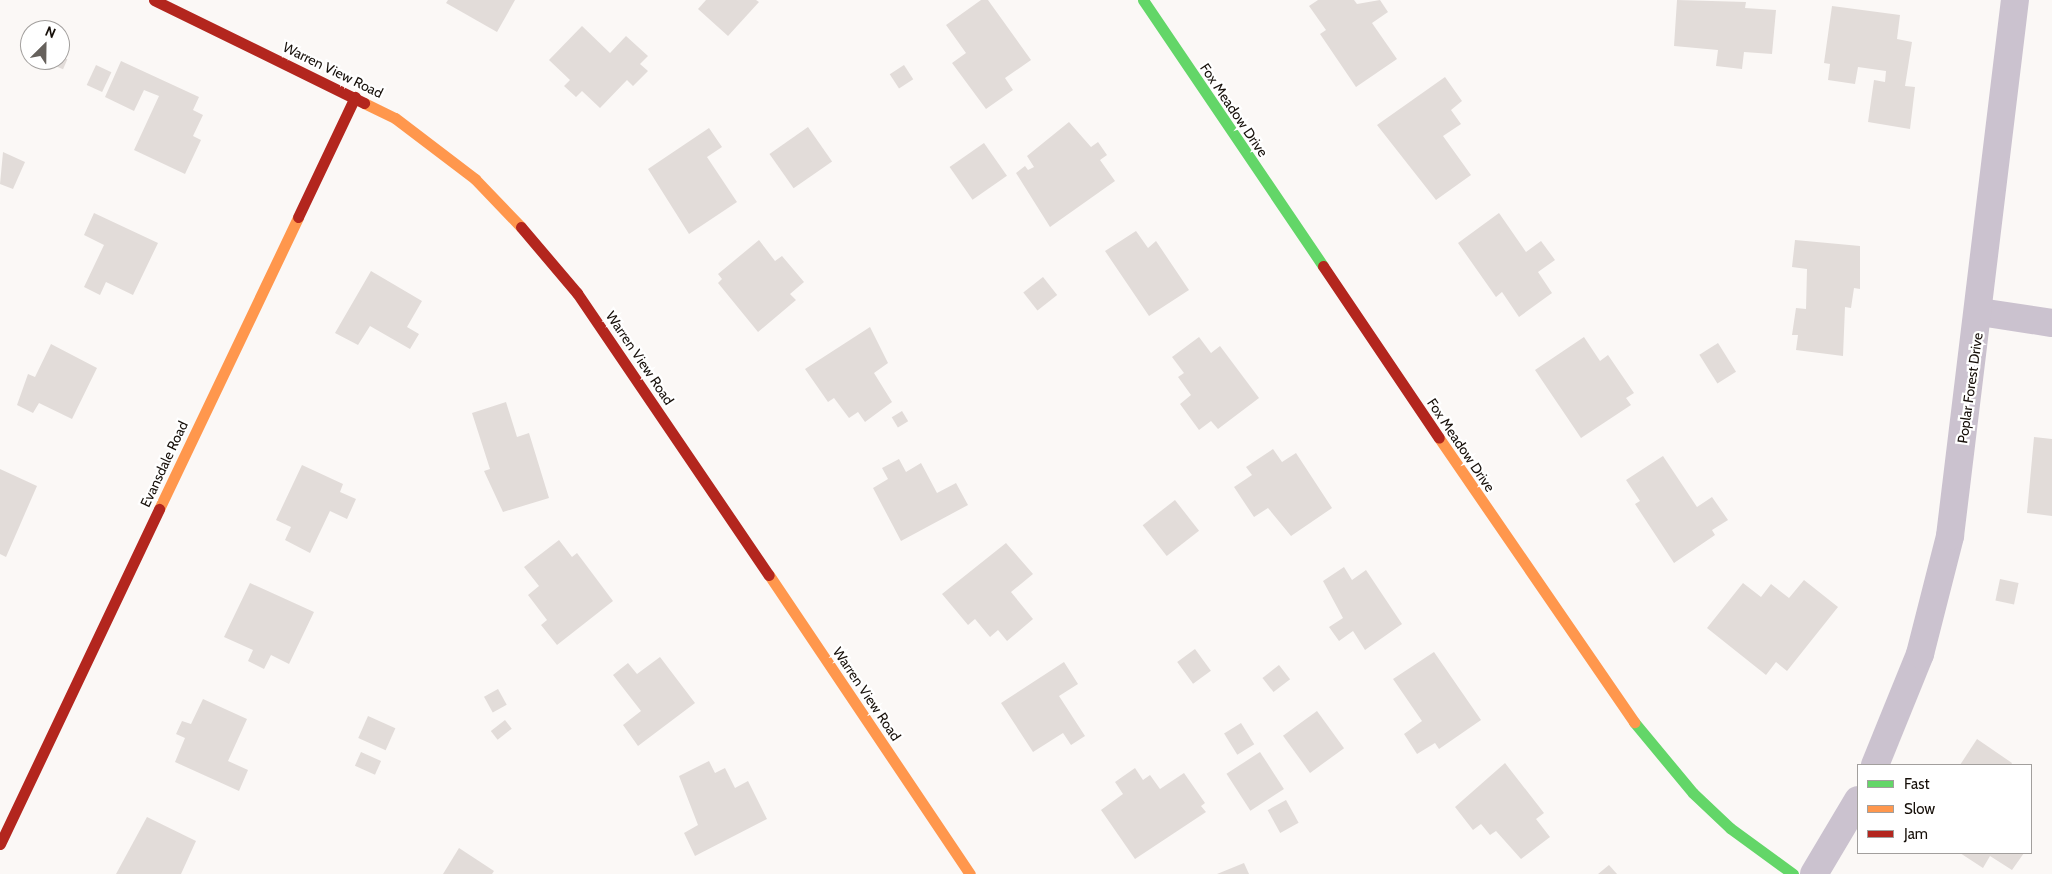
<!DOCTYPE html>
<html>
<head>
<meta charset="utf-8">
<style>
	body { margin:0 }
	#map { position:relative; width:2052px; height:874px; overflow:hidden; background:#fbf8f6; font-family:Cabin,sans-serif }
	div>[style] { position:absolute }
	.building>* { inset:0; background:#e2dcd9; transform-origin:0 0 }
	.street>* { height:28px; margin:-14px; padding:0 14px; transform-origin:14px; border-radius:14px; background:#cbc2cf }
	.fast>* { height:11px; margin:-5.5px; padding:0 5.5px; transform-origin:5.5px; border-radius:5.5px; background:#63d668 }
	.slow>* { height:11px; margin:-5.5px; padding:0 5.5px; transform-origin:5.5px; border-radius:5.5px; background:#ff974d }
	.jam>* { height:11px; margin:-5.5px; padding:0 5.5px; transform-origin:5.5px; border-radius:5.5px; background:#b3261e }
	span { translate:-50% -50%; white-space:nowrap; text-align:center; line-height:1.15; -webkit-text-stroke:4.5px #fff; paint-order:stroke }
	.street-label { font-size:14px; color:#160f09 }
	.legend { position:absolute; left:1857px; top:764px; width:175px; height:90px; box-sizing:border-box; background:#fff; border:1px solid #a29f9d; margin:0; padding:6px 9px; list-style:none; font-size:15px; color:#160f09 }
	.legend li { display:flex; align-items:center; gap:10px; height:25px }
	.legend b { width:25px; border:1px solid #a29f9d }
	.north { position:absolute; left:20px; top:20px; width:50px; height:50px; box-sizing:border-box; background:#fff; border:1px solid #a29f9d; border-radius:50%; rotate:23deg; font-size:14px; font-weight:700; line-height:20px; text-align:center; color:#160f09 }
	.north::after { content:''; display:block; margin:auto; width:18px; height:22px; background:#66615c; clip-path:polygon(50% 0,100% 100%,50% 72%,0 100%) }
</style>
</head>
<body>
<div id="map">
	<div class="building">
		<div style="clip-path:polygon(448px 0,515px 0,497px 32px,446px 3px)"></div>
		<div style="clip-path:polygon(706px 0,756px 0,759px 2px,728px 36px,698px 9px)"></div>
		<div style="clip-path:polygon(981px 0,988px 0,1031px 60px,1005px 78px,1013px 90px,986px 109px,952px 63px,966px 53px,946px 25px)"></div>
		<div style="clip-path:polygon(1318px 0,1354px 0,1357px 4px,1380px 0,1388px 12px,1372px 23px,1397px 59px,1356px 87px,1320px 34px,1326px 30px,1309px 6px)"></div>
		<div style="clip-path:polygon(1677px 0,1746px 2px,1745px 8px,1776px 10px,1772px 54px,1744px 52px,1742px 69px,1716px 66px,1718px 50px,1674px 46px)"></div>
		<div style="clip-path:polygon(1832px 6px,1900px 15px,1897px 39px,1912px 42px,1905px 86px,1915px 87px,1910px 129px,1868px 122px,1874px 80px,1885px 82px,1886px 71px,1858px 67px,1855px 84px,1828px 80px,1830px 64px,1824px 63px)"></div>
		<div style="clip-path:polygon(582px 26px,610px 53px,626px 36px,648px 56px,640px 64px,648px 71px,633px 86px,627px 80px,600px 108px,582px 91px,576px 97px,564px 86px,570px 80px,549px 60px)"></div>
		<div style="left:60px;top:56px;width:8px;height:11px;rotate:23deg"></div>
		<div style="clip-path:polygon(121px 61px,199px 97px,193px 110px,203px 115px,193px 136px,201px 140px,185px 174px,134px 150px,159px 96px,144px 90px,134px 111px,105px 97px)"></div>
		<div style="left:96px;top:65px;width:17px;height:22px;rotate:25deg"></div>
		<div style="left:904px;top:65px;width:17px;height:17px;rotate:57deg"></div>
		<div style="clip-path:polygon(1445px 77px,1462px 101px,1451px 110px,1461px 124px,1443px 136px,1471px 175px,1436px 200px,1377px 125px)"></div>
		<div style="clip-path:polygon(1069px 122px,1091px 147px,1098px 142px,1107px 155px,1100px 160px,1115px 181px,1050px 227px,1016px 173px,1025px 166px,1028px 170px,1034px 167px,1027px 156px)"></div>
		<div style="left:808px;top:127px;width:42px;height:47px;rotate:55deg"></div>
		<div style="clip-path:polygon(709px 128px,722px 147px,707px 157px,737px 202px,689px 234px,648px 169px)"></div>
		<div style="left:984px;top:143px;width:40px;height:42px;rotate:55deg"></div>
		<div style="clip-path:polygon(3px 152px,25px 162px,13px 189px,0 184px)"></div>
		<div style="clip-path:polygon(94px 213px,158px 243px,133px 295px,106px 282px,100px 295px,84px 287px,104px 245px,84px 235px)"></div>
		<div style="clip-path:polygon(1499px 213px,1526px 252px,1541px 241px,1555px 260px,1538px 272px,1552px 293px,1519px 317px,1502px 292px,1496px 297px,1458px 243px)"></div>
		<div style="clip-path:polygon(1136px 231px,1148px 248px,1156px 241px,1189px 290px,1149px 316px,1105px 251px)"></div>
		<div style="clip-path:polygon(759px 240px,775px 261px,782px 256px,804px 282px,790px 294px,796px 300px,758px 332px,718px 283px,722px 279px,718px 274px)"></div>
		<div style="clip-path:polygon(1795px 240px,1860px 246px,1860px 289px,1854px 288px,1851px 308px,1845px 307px,1843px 356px,1796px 350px,1798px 335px,1792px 335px,1796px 308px,1806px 309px,1807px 269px,1792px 267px)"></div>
		<div style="clip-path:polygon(371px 271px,422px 301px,407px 327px,419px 334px,410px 349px,370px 326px,358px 345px,335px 333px)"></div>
		<div style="left:1043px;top:277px;width:23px;height:25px;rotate:52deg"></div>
		<div style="clip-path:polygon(870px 327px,888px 363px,874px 373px,892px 402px,865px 422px,858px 412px,849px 418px,834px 398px,828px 402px,805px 369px)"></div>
		<div style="clip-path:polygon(1199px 337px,1211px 353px,1220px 346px,1259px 398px,1218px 429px,1211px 421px,1199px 430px,1180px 404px,1191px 395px,1178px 377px,1184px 373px,1172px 357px)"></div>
		<div style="clip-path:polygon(1584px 337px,1600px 361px,1608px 355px,1634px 393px,1626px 398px,1631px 405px,1581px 438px,1535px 370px)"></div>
		<div style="left:1718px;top:343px;width:34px;height:22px;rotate:58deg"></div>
		<div style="clip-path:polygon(51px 344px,97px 368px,72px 419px,39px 403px,33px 413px,17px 405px,28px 374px,35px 377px)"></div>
		<div style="clip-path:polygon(506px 402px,517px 437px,529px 433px,549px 498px,503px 512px,484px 471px,490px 469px,472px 413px)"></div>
		<div style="left:902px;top:411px;width:12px;height:12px;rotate:59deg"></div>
		<div style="clip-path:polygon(2034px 437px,2052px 439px,2052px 516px,2027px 513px)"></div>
		<div style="clip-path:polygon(1273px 449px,1282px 462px,1296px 453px,1332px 508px,1291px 536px,1268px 508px,1254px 517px,1234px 487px,1252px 475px,1246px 467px)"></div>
		<div style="clip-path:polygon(1663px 456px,1697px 507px,1712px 497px,1728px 520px,1712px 530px,1715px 535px,1674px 563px,1635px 504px,1640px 501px,1626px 480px)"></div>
		<div style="clip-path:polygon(899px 459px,906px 472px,921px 463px,937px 493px,956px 483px,968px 505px,901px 541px,873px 488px,888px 479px,882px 468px)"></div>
		<div style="clip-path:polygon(302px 465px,343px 484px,340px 492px,356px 499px,347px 519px,330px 511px,310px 553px,285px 540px,291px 527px,276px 520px)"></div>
		<div style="clip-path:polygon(0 469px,37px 486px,6px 557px,0 554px)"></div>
		<div style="left:1175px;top:500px;width:39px;height:41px;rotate:52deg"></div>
		<div style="clip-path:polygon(559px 540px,572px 557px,577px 553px,613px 601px,557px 645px,541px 625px,547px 620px,528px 595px,539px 586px,524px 567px)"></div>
		<div style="clip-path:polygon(1006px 543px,1033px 574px,1011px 592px,1033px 619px,1007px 641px,998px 630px,990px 637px,975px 619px,968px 625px,942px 594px)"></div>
		<div style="clip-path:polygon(1344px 567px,1352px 580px,1366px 570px,1402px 624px,1365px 650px,1353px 631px,1339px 641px,1329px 627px,1343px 618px,1323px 581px)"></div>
		<div style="left:2000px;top:579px;width:19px;height:22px;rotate:12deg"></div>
		<div style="clip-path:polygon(1804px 580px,1838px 607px,1787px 671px,1776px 662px,1766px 675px,1707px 628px,1743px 583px,1761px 597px,1771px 584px,1789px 598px)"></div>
		<div style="clip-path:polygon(250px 583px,314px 612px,289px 664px,271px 655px,264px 669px,248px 661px,253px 650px,224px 637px)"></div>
		<div style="left:1195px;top:649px;width:27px;height:22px;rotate:54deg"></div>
		<div style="clip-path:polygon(1434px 652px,1481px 720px,1439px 749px,1435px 743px,1417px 754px,1404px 734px,1422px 721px,1393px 679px)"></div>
		<div style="clip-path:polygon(660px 657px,695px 703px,638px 746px,623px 725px,641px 711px,613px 675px,628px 663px,637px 674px)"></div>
		<div style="clip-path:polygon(1064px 662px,1078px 684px,1059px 696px,1085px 736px,1071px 745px,1063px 733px,1033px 752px,1001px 703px)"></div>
		<div style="left:1279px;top:665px;width:18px;height:21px;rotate:52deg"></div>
		<div style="left:498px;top:689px;width:18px;height:16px;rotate:61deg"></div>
		<div style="clip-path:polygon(203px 699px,247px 719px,228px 761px,248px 770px,239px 791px,175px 762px,185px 738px,176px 734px,182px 721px,191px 724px)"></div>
		<div style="left:1317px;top:711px;width:46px;height:42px;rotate:54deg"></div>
		<div style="left:368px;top:716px;width:30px;height:24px;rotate:24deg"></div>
		<div style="left:505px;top:720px;width:11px;height:18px;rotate:52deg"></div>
		<div style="left:1241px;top:723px;width:25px;height:20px;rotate:58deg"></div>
		<div style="clip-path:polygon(1977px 739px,2012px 763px,2011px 765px,1960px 765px)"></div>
		<div style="left:361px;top:752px;width:22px;height:15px;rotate:24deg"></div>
		<div style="left:1260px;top:752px;width:44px;height:40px;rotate:57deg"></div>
		<div style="clip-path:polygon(709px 761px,715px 773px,725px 768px,735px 788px,748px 781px,767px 819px,695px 856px,684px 833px,698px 825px,679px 776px)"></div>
		<div style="clip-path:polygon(1505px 763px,1544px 813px,1536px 819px,1550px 837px,1521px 859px,1496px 831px,1490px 835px,1481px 824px,1473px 830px,1455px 807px)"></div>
		<div style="clip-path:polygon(1135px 768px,1143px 780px,1150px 775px,1160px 789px,1184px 773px,1205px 803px,1201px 806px,1206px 812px,1135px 859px,1101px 810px,1123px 794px,1115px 782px)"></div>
		<div style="left:1286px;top:800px;width:26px;height:21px;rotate:61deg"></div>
		<div style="clip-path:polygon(147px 817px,196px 841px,181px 874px,116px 874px)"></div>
		<div style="clip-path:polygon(459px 848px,494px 871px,492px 874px,443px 874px)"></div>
		<div style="clip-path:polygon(1960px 853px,2024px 853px,2012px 870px,1990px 856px,1983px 868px)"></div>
		<div style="clip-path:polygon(1244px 863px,1249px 874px,1217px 874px)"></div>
		<div style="clip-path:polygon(1609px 865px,1617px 874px,1598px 874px)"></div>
	</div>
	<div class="street">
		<div style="left:1980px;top:312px;width:73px;rotate:8.7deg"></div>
		<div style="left:1875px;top:765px;width:120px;rotate:-67.9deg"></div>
		<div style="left:1920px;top:654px;width:122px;rotate:-75.7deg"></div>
		<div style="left:1950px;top:536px;width:540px;rotate:-83.09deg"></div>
		<div style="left:1814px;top:874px;width:86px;rotate:-59.3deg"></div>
	</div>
	<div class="fast">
		<div style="left:1143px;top:0;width:321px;rotate:55.9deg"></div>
		<div style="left:1634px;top:722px;width:92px;rotate:50.3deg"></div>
		<div style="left:1693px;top:793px;width:51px;rotate:43.4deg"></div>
		<div style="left:1730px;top:828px;width:78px;rotate:36.1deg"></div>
	</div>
	<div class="slow">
		<div style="left:364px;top:103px;width:34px;rotate:26deg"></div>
		<div style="left:395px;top:118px;width:101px;rotate:37.3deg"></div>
		<div style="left:475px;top:179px;width:66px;rotate:46.2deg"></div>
		<div style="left:1439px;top:438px;width:345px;rotate:55.5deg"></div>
		<div style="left:159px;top:509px;width:323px;rotate:-64.5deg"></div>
		<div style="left:769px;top:575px;width:360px;rotate:56.1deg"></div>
	</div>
	<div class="jam">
		<div style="left:154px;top:0;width:234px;rotate:26.1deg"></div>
		<div style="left:298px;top:217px;width:133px;rotate:-64.6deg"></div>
		<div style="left:521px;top:227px;width:87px;rotate:49.7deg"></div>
		<div style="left:577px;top:293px;width:341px;rotate:55.8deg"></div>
		<div style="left:1323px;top:266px;width:207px;rotate:56deg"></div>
		<div style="left:0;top:844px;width:371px;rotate:-64.6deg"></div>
	</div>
	<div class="street-label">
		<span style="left:333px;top:70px;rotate:26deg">Warren View Road</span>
		<span style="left:1234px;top:110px;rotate:56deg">Fox Meadow Drive</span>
		<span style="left:640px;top:358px;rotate:56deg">Warren View Road</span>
		<span style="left:1970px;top:388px;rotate:-82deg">Poplar Forest Drive</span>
		<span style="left:1461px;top:445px;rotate:56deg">Fox Meadow Drive</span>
		<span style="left:164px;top:464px;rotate:-65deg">Evansdale Road</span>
		<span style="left:867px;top:694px;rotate:56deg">Warren View Road</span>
	</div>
	<ul class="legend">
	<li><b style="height:6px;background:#63d668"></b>Fast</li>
	<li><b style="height:6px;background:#ff974d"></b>Slow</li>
	<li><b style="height:6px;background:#b3261e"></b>Jam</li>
	</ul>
	<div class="north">N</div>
</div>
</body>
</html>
